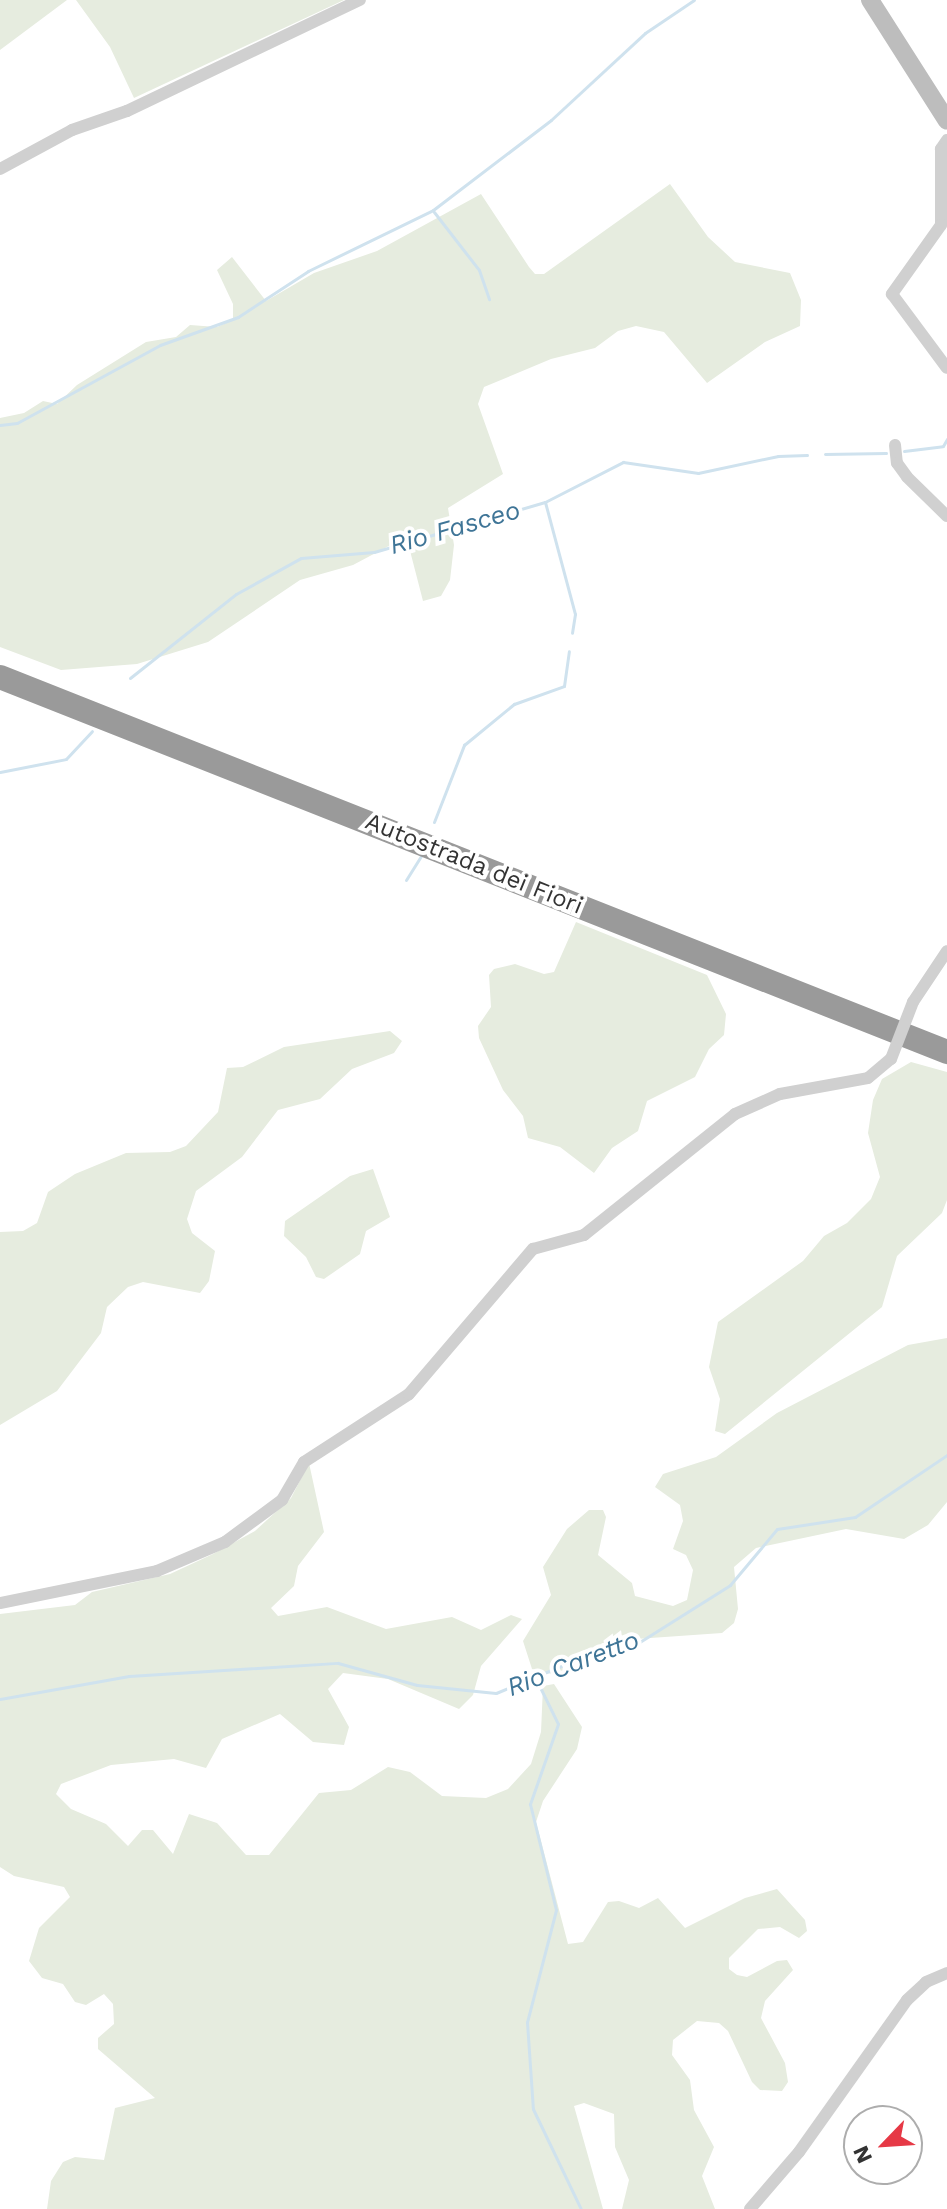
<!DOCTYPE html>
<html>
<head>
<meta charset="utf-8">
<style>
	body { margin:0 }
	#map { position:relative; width:947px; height:2209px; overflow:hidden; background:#fff; font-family:"Work Sans",sans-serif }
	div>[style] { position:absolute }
	.green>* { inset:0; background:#e6ecdf }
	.stream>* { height:3px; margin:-1.5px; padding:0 1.5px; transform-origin:1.5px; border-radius:1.5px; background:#cfe2ee }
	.minor>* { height:12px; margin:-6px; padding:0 6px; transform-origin:6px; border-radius:6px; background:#d0d0d0 }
	.secondary>* { height:18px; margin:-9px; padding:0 9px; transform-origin:9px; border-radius:9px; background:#bdbdbd }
	.motorway>* { height:24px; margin:-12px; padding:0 12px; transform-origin:12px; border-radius:12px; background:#9a9a9a }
	.minor-bridge>* { height:12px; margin:-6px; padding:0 6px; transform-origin:6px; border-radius:6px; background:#d0d0d0 }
	span { translate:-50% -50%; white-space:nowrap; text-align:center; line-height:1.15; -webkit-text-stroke:8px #fff; paint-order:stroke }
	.street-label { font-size:24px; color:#333 }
	.water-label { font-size:26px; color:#3f7597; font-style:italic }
	.north { position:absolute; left:843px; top:2105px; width:80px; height:80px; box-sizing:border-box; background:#fff; border:2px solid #adadad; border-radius:50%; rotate:245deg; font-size:22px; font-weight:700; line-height:32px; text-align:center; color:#333 }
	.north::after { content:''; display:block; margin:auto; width:28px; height:36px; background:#e63946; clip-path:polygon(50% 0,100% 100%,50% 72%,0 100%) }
</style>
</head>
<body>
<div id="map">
	<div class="green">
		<div style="clip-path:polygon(0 0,67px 0,0 50px)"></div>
		<div style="clip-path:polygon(76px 0,344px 0,134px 98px,110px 47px)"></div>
		<div style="clip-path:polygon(670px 184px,708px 237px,735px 262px,790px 273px,801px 300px,800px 326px,765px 342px,707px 383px,664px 332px,636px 326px,618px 331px,595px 348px,551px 359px,484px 387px,478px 404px,503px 474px,448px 508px,454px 545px,450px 580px,441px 596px,423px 601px,408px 543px,402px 539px,353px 565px,300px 580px,208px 642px,137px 664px,61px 670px,0 647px,0 418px,24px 413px,43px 401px,57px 404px,77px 385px,146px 342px,176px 337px,190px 325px,217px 327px,233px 320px,233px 304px,217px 270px,232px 257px,266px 301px,314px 273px,377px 251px,481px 194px,529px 267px,535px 274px,544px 274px)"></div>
		<div style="clip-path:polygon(576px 922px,707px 975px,726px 1014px,724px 1035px,709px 1049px,695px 1077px,647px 1101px,638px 1131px,612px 1148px,594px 1173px,560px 1147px,528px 1138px,523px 1116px,503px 1090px,479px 1038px,478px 1026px,491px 1007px,489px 975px,494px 969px,515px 964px,544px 974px,554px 972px)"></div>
		<div style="clip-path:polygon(390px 1031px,402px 1041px,394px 1053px,352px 1069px,320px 1099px,278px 1110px,242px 1157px,196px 1191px,187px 1219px,192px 1233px,215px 1251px,209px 1281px,200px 1293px,143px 1282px,128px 1287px,107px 1307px,101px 1333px,57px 1391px,0 1425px,0 1232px,23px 1231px,37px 1223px,48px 1192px,75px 1174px,126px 1153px,170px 1152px,186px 1146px,218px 1112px,227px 1068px,243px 1067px,284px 1047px)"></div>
		<div style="clip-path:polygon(911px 1062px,947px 1072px,947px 1200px,942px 1213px,897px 1256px,882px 1307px,725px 1434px,715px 1431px,720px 1399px,709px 1367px,718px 1322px,803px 1261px,824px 1236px,847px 1223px,871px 1199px,880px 1177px,868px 1133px,873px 1100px,882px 1079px)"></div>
		<div style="clip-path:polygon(373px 1169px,390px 1217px,366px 1231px,360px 1254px,324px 1279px,316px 1277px,306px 1257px,284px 1236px,285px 1221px,350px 1176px)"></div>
		<div style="clip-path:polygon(947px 1338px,947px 1502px,928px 1525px,904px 1539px,846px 1529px,756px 1548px,734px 1567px,738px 1609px,734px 1623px,722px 1633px,636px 1639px,606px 1654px,576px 1658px,560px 1676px,532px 1669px,523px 1641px,551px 1595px,543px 1567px,567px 1529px,589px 1510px,603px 1510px,606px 1517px,598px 1555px,632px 1583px,635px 1596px,673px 1606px,687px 1600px,693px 1570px,686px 1555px,673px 1549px,683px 1521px,680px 1505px,655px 1487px,663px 1474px,716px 1457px,777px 1413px,908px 1345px)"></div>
		<div style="clip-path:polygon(309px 1463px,324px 1532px,298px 1566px,294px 1586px,271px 1608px,278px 1616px,327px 1607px,386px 1629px,452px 1617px,481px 1630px,511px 1615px,522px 1619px,481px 1666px,473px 1695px,459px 1709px,388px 1679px,343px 1673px,328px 1689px,349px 1727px,344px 1745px,313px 1742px,280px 1714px,222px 1739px,206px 1768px,174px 1759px,111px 1765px,61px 1784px,56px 1794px,71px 1809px,106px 1824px,128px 1846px,142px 1830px,153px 1830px,173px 1854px,189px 1814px,217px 1823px,246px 1855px,269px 1855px,319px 1793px,351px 1790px,388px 1767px,410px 1772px,442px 1796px,486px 1798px,508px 1789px,531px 1764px,541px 1732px,543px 1686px,554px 1684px,582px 1727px,577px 1749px,543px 1801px,536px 1822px,568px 1944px,583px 1942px,608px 1902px,619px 1901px,639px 1908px,658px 1898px,685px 1928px,745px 1898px,777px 1889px,805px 1920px,807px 1931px,799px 1938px,780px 1927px,758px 1929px,729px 1958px,729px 1969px,737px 1975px,747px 1977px,777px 1961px,787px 1960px,793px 1970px,765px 2001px,761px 2018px,785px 2063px,788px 2082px,782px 2091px,760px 2090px,752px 2082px,728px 2031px,719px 2023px,697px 2021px,673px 2040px,672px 2055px,690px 2080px,694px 2110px,714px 2147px,702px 2176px,715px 2209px,622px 2209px,629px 2180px,615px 2147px,614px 2114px,584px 2103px,574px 2106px,603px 2209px,47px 2209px,51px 2181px,63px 2162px,75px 2157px,104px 2160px,115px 2108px,155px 2098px,98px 2049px,98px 2038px,114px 2024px,113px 2004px,104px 1994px,86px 2005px,75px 2002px,63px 1984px,42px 1978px,29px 1961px,39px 1928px,70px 1897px,64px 1887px,14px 1876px,0 1867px,0 1614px,75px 1605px,92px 1592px,170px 1574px,213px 1554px,255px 1531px,291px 1498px)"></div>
	</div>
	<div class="stream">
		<div style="left:434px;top:212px;width:73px;rotate:52.2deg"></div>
		<div style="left:479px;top:270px;width:31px;rotate:71deg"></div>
		<div style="left:0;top:425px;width:17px;rotate:-7deg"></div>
		<div style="left:17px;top:423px;width:163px;rotate:-28.6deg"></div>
		<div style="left:160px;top:345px;width:83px;rotate:-19.7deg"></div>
		<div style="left:238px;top:317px;width:84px;rotate:-33.3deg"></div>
		<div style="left:308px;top:271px;width:139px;rotate:-26deg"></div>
		<div style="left:433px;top:210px;width:148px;rotate:-37.3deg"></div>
		<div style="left:551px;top:120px;width:128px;rotate:-42.8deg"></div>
		<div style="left:645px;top:33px;width:59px;rotate:-34deg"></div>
		<div style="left:904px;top:451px;width:39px;rotate:-7deg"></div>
		<div style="left:943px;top:446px;width:8px;rotate:-60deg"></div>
		<div style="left:825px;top:454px;width:61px;rotate:-0.9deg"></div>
		<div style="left:545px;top:502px;width:116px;rotate:75deg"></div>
		<div style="left:575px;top:614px;width:19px;rotate:99deg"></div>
		<div style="left:130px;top:678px;width:135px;rotate:-38.4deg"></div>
		<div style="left:236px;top:594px;width:74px;rotate:-29deg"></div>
		<div style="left:301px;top:558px;width:73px;rotate:-4.7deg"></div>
		<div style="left:374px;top:552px;width:178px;rotate:-16.3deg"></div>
		<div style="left:545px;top:502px;width:88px;rotate:-27.1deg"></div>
		<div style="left:623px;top:462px;width:76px;rotate:8.3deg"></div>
		<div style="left:698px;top:473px;width:82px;rotate:-12deg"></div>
		<div style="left:778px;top:456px;width:29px;rotate:-2deg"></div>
		<div style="left:0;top:772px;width:67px;rotate:-11.1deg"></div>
		<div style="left:66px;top:759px;width:38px;rotate:-47deg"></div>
		<div style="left:434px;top:822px;width:83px;rotate:-68.7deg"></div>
		<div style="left:464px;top:745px;width:65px;rotate:-39.4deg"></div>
		<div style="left:514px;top:704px;width:53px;rotate:-19.8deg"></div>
		<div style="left:564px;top:686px;width:35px;rotate:-82deg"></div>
		<div style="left:406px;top:880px;width:28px;rotate:-58deg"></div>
		<div style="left:535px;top:1677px;width:52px;rotate:63.9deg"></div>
		<div style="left:558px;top:1724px;width:85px;rotate:109.3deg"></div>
		<div style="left:530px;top:1804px;width:109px;rotate:76.2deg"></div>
		<div style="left:556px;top:1910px;width:116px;rotate:104.5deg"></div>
		<div style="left:527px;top:2022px;width:87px;rotate:86.1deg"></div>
		<div style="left:533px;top:2109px;width:111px;rotate:64.4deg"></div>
		<div style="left:0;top:1699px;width:131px;rotate:-10.1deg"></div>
		<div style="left:129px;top:1676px;width:209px;rotate:-3.6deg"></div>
		<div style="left:338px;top:1663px;width:82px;rotate:15.6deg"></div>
		<div style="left:417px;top:1685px;width:79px;rotate:5.8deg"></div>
		<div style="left:496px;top:1693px;width:81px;rotate:-22.5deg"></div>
		<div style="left:571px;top:1662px;width:70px;rotate:-15.8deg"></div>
		<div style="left:638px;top:1643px;width:109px;rotate:-32.2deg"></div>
		<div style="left:730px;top:1585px;width:73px;rotate:-50deg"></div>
		<div style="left:777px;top:1529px;width:79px;rotate:-8.7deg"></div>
		<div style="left:855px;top:1517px;width:111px;rotate:-34deg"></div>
	</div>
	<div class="minor">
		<div style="left:947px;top:140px;width:11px;rotate:124deg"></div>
		<div style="left:941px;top:149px;width:76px;rotate:90deg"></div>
		<div style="left:941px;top:225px;width:85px;rotate:125.4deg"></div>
		<div style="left:892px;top:294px;width:92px;rotate:53.4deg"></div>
		<div style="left:0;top:169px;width:82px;rotate:-28.4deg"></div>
		<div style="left:72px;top:130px;width:58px;rotate:-19.1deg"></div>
		<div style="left:127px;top:111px;width:258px;rotate:-25.5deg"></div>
		<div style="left:895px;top:445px;width:18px;rotate:84deg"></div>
		<div style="left:897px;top:463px;width:17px;rotate:54deg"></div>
		<div style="left:907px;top:477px;width:56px;rotate:44.3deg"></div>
		<div style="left:913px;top:1002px;width:61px;rotate:-56.3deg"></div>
		<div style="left:0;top:1603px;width:160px;rotate:-11.5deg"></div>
		<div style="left:157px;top:1571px;width:74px;rotate:-23.1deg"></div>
		<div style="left:225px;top:1542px;width:71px;rotate:-36.4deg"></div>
		<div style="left:282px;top:1500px;width:44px;rotate:-59.9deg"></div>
		<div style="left:304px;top:1462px;width:125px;rotate:-32.9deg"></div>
		<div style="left:409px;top:1394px;width:191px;rotate:-49.5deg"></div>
		<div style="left:533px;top:1249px;width:53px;rotate:-15.4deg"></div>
		<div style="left:584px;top:1235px;width:193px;rotate:-38.7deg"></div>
		<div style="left:735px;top:1114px;width:49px;rotate:-24deg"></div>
		<div style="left:780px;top:1094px;width:89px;rotate:-10.3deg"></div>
		<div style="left:868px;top:1078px;width:30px;rotate:-40deg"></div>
		<div style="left:750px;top:2209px;width:75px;rotate:-49.3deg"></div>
		<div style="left:799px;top:2152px;width:186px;rotate:-54.6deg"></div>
		<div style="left:907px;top:2000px;width:26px;rotate:-43deg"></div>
		<div style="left:926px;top:1982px;width:23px;rotate:-23deg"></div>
	</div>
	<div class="secondary">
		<div style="left:870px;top:0;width:143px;rotate:57.5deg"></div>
	</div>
	<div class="motorway">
		<div style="left:0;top:677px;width:1019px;rotate:21.6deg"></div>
	</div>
	<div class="minor-bridge">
		<div style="left:891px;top:1059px;width:61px;rotate:-68.9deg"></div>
	</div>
	<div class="street-label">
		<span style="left:474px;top:864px;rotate:22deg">Autostrada dei Fiori</span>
	</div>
	<div class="water-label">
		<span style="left:455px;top:528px;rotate:-16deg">Rio Fasceo</span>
		<span style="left:573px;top:1664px;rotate:-21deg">Rio Caretto</span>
	</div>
	<div class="north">N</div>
</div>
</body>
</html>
